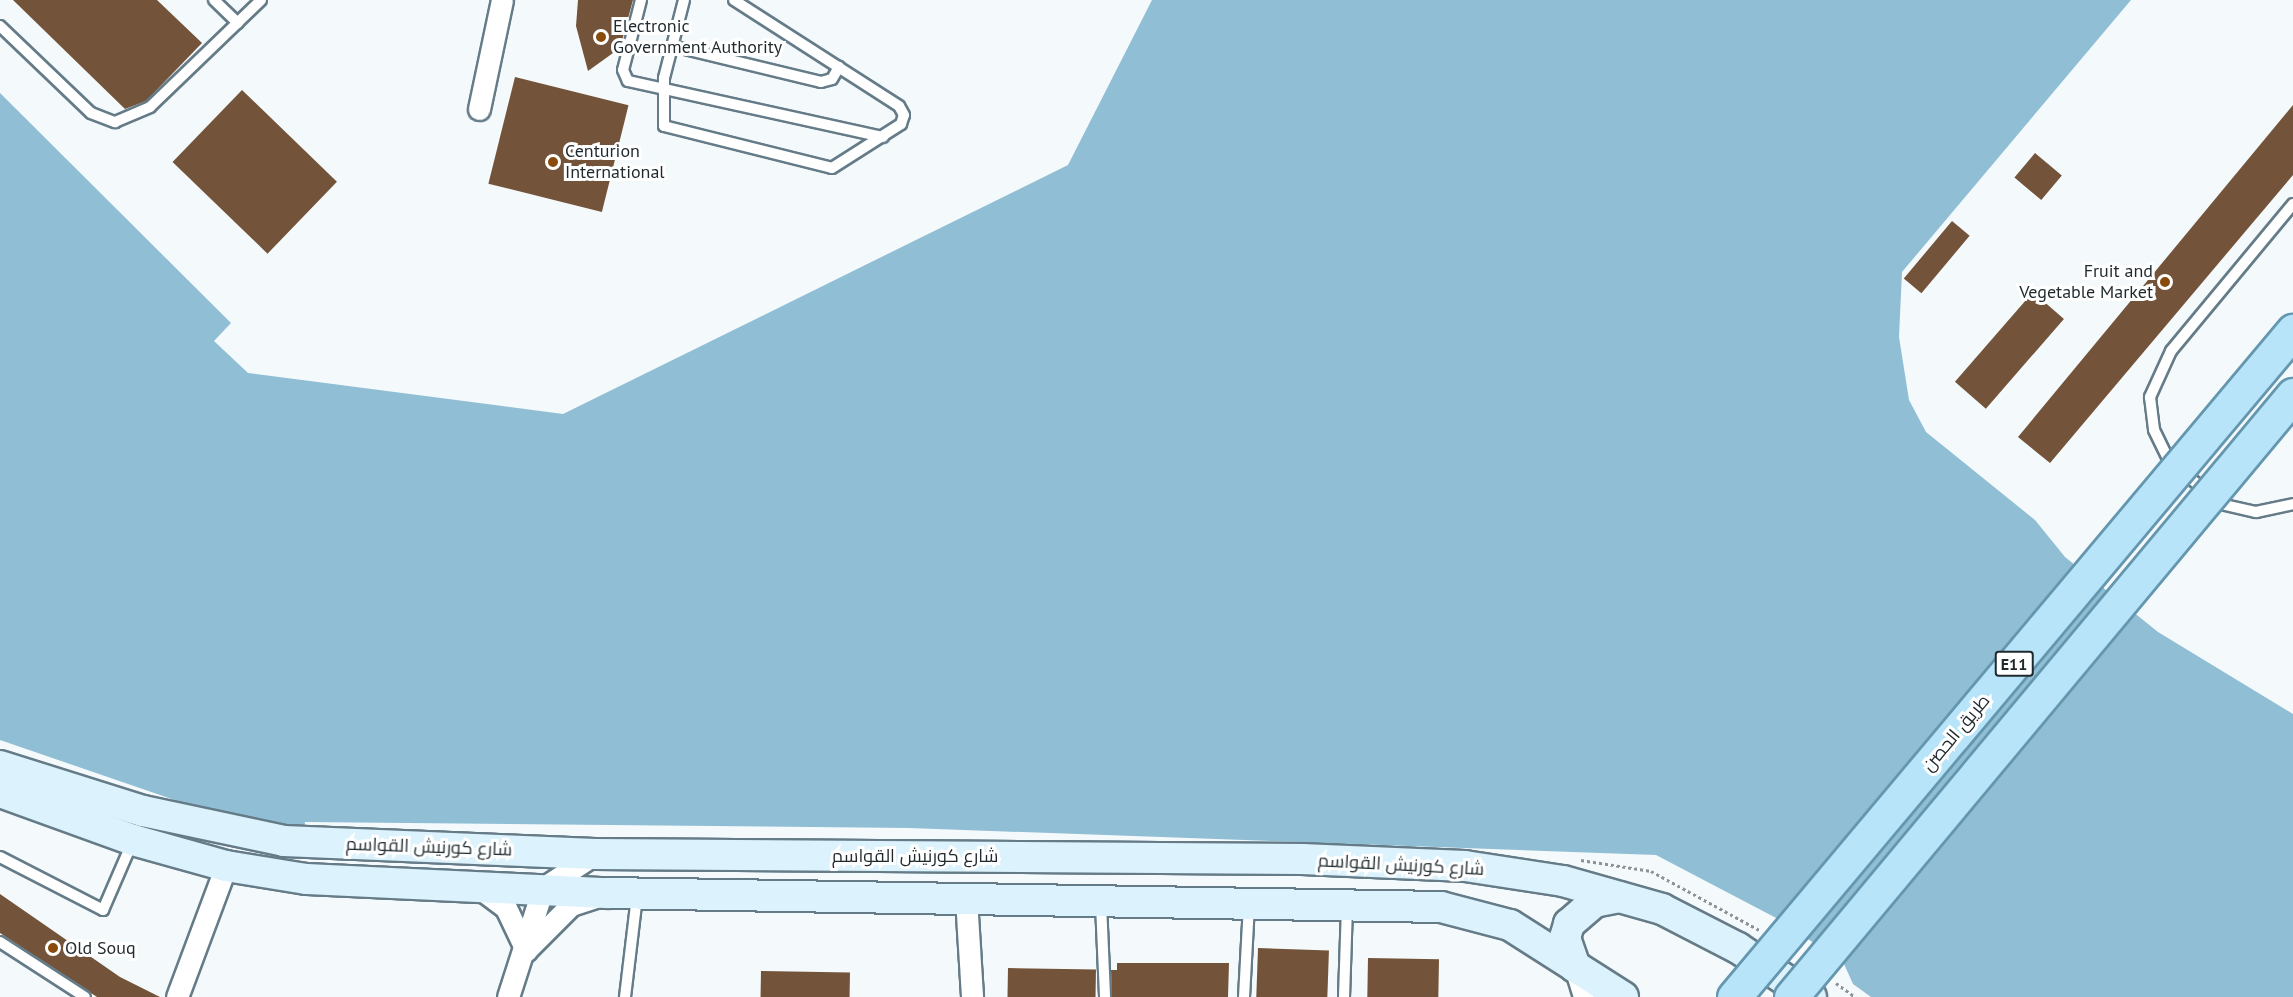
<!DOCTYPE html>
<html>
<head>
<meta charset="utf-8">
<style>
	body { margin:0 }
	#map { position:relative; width:2293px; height:997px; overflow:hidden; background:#f4f9fc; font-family:"PT Sans",Cairo,sans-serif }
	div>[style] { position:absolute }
	.water>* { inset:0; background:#90bed4 }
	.building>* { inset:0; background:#735339; transform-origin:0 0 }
	.path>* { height:3px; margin-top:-1.5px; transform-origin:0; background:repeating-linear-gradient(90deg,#8c9397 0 3px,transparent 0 6px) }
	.roads { filter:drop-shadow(2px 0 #657c88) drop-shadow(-2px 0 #657c88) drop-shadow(0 2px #657c88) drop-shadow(0 -2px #657c88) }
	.lane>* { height:10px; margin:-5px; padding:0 5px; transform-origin:5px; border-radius:5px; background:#fff }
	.street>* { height:21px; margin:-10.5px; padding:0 10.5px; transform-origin:10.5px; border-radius:10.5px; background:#fff }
	.secondary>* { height:30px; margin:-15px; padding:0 15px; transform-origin:15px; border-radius:15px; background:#dcf2fc }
	.bridges { filter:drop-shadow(2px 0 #6497af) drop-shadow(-2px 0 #6497af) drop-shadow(0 2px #6497af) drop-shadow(0 -2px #6497af) }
	.primary-bridge>* { height:33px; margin:-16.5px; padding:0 16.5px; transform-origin:16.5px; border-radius:16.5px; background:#b8e4f9 }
	.dots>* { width:16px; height:16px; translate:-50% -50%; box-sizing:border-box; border:3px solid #fff; border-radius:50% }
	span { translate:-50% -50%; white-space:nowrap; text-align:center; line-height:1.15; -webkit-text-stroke:6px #fff; paint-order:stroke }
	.shield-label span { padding:2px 4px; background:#fff; border:2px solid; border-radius:4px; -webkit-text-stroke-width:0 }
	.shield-label { font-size:16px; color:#1f292e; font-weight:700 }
	.poi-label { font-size:18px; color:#1f292e }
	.left { translate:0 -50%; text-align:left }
	.right { translate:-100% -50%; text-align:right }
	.street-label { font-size:18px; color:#1f292e }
</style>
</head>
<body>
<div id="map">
	<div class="water">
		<div style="clip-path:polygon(1152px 0,2131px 0,1902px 272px,1899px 337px,1909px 400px,1926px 432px,2035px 520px,2065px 557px,2158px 632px,2293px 714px,2293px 997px,1871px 997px,1853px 984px,1844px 964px,1782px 921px,1656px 855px,909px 828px,305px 822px,304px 832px,227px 818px,0 740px,0 93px,231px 323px,214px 341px,248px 373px,563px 414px,1068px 165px)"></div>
	</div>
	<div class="building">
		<div style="clip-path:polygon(13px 0,157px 0,202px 43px,146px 101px,125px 109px)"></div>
		<div style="clip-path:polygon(578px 0,633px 0,620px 48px,588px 71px,576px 26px)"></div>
		<div style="left:515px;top:77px;width:117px;height:110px;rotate:14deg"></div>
		<div style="left:242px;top:90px;width:132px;height:100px;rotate:44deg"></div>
		<div style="clip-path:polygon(2293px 105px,2293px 175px,2050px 463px,2018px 437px)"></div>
		<div style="left:2035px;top:153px;width:35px;height:32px;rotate:40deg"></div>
		<div style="left:1952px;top:221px;width:23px;height:75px;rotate:40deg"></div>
		<div style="left:2033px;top:292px;width:41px;height:119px;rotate:41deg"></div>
		<div style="clip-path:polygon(0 894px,120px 977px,160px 997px,97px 997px,0 933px)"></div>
		<div style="left:1258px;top:948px;width:71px;height:49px;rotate:2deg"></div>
		<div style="left:1368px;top:958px;width:71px;height:39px;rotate:1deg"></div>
		<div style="clip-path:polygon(1117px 963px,1229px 963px,1228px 997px,1112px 997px,1111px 970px,1117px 970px)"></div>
		<div style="left:1008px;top:968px;width:88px;height:29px;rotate:1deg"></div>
		<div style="left:761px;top:971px;width:89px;height:26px;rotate:1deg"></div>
	</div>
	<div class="path">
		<div style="left:1581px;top:860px;width:71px;rotate:8.9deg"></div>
		<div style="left:1651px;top:871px;width:123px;rotate:28.6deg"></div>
		<div style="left:1836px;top:983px;width:24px;rotate:36deg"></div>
	</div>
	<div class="roads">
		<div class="lane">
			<div style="left:214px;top:0;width:33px;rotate:44deg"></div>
			<div style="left:641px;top:0;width:72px;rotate:104.4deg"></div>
			<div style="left:623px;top:70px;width:12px;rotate:66deg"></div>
			<div style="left:628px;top:81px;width:261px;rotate:12.4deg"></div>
			<div style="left:684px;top:0;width:81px;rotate:104.4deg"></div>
			<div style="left:664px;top:78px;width:48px;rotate:90deg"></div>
			<div style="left:664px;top:126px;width:173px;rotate:14deg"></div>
			<div style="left:832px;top:168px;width:82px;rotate:-32.5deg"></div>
			<div style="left:901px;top:124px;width:9px;rotate:-72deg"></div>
			<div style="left:904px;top:115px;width:10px;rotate:-119deg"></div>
			<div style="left:899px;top:106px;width:196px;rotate:-147.3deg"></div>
			<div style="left:0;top:26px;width:126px;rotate:43.7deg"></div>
			<div style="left:91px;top:113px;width:26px;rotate:21deg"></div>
			<div style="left:115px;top:122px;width:38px;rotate:-23deg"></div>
			<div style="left:150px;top:107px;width:154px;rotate:-43.9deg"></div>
			<div style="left:672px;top:46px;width:153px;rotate:13.6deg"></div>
			<div style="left:821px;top:82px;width:11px;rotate:-15deg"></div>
			<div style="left:832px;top:79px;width:14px;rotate:-60deg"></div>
			<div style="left:2293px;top:204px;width:191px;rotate:129.7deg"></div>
			<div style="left:2171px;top:351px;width:51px;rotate:114.5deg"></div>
			<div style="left:2150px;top:397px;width:33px;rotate:83deg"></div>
			<div style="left:2154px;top:430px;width:37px;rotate:64deg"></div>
			<div style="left:2170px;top:463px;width:69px;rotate:37.4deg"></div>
			<div style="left:2225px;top:505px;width:32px;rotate:13deg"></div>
			<div style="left:2256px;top:512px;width:38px;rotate:-12deg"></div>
			<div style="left:0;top:857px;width:116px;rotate:27.2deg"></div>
			<div style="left:103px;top:910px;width:73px;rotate:-66.6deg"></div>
			<div style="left:1101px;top:904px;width:93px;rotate:87.5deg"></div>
			<div style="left:0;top:942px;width:101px;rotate:32.9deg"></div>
			<div style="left:625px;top:997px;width:102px;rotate:-83.2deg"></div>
			<div style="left:1244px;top:997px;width:93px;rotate:-86.9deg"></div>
			<div style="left:1344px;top:997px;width:91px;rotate:-88.1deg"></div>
		</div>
		<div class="street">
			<div style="left:479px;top:109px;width:111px;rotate:-78.1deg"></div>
			<div style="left:477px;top:886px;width:36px;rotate:37deg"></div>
			<div style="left:506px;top:908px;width:47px;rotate:64.5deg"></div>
			<div style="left:966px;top:898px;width:99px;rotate:86.5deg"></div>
			<div style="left:528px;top:948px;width:61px;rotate:-45deg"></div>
			<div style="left:571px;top:905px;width:25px;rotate:-18deg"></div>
			<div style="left:1575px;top:967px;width:31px;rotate:73deg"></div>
			<div style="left:177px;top:997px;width:140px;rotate:-69.5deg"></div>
			<div style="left:508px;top:997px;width:114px;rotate:-72.2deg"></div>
			<div style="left:543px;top:888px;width:62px;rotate:-33.2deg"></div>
		</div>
		<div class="secondary">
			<div style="left:0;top:766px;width:150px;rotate:17.5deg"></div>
			<div style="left:143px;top:811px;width:144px;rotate:12deg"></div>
			<div style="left:284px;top:841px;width:311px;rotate:2.4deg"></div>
			<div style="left:595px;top:854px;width:707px;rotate:0.41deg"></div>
			<div style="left:1302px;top:859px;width:163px;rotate:2.5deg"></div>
			<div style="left:1465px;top:866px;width:99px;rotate:8.7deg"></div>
			<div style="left:1563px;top:881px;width:103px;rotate:15.8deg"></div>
			<div style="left:1662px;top:909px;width:85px;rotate:27.2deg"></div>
			<div style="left:1738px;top:948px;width:88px;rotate:33.9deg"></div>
			<div style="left:0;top:792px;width:141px;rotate:19.8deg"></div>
			<div style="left:133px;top:840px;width:97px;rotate:15.6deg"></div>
			<div style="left:226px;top:866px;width:81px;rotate:9.2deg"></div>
			<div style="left:306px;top:879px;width:301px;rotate:2.7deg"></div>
			<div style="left:607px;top:893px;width:834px;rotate:0.96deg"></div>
			<div style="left:1441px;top:907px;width:71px;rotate:14.6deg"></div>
			<div style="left:1510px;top:925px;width:134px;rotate:32.5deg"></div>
			<div style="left:1575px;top:967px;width:31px;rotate:-109deg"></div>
			<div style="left:1565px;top:938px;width:15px;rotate:-74deg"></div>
			<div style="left:1569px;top:924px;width:33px;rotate:-41deg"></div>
			<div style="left:1594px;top:902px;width:26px;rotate:-11deg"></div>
		</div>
	</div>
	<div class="bridges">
		<div class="primary-bridge">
			<div style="left:1734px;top:997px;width:870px;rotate:-49.99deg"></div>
			<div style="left:1791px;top:997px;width:784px;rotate:-50.18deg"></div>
		</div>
	</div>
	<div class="dots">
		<div style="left:601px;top:37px;background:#884b0b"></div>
		<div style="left:553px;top:162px;background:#884b0b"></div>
		<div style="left:2165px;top:282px;background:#884b0b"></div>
		<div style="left:53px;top:948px;background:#884b0b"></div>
	</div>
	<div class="shield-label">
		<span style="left:2014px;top:664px">E11</span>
	</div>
	<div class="poi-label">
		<span class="left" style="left:613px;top:37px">Electronic<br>Government Authority</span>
		<span class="left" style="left:565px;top:162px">Centurion<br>International</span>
		<span class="right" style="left:2153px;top:282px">Fruit and<br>Vegetable Market</span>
		<span class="left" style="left:65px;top:948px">Old Souq</span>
	</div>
	<div class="street-label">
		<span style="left:1956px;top:733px;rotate:-50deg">طريق الحصن</span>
		<span style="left:429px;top:847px;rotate:2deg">شارع كورنيش القواسم</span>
		<span style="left:915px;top:856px">شارع كورنيش القواسم</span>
		<span style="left:1401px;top:865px;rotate:3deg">شارع كورنيش القواسم</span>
	</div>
</div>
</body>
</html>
